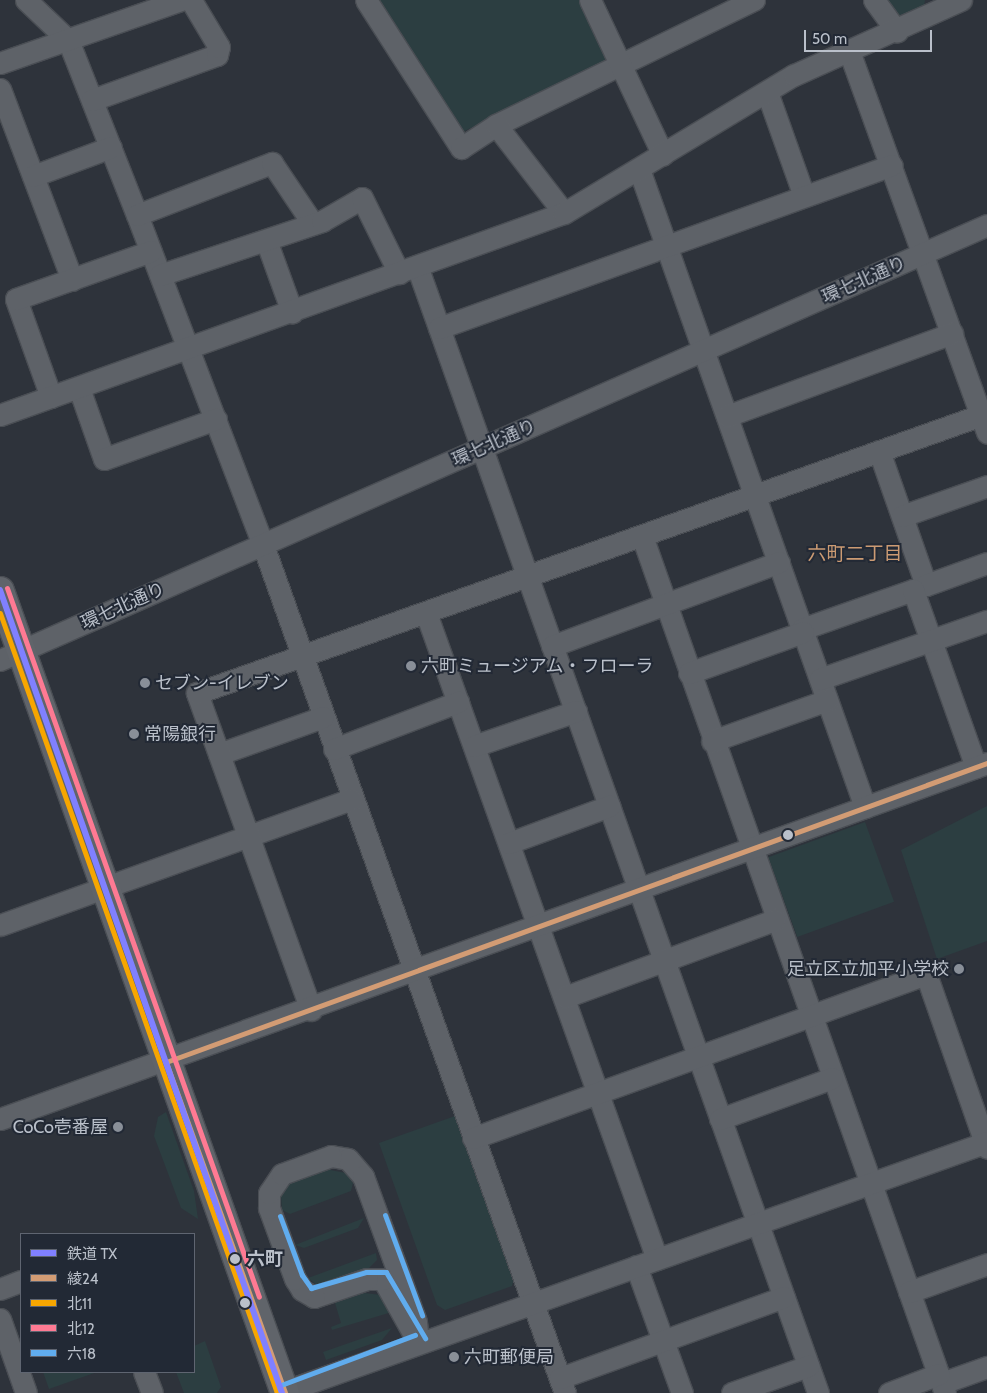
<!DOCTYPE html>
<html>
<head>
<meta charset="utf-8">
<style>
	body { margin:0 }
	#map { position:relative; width:987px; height:1393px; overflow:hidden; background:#2e333b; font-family:Cabin,"Noto Sans JP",sans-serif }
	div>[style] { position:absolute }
	.green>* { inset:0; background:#2c3e41; transform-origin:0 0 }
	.roads { filter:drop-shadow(1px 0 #4a4e54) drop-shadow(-1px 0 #4a4e54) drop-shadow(0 1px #4a4e54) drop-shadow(0 -1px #4a4e54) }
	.minor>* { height:21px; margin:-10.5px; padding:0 10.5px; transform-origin:10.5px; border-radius:10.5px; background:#5e6268 }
	.major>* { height:28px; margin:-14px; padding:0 14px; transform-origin:14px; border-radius:14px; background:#60646a }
	.bus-1>* { height:5px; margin:-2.5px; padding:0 2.5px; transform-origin:2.5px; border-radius:2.5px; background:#d39c74 }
	.bus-2>* { height:5px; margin:-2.5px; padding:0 2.5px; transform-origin:2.5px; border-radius:2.5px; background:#f7a600 }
	.bus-3>* { height:5px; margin:-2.5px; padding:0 2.5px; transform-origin:2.5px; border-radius:2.5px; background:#fe7a93 }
	.bus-4>* { height:5px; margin:-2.5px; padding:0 2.5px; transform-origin:2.5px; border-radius:2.5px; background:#60acee }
	.rail-1>* { height:6px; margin:-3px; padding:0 3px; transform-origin:3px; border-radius:3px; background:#8080ff }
	.dots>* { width:14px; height:14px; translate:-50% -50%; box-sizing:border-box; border:2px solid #222935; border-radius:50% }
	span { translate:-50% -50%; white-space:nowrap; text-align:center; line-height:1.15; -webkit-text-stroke:4px #222935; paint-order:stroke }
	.street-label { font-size:18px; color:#bac0ca }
	.poi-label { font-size:18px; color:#bac0ca }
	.left { translate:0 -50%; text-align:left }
	.right { translate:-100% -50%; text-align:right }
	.stop-label { font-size:18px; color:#bac0ca; font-weight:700 }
	.neighbourhood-label { font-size:19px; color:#cc9b73 }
	.legend { position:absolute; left:20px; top:1233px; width:175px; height:140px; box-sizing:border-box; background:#222935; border:1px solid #5f6571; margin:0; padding:6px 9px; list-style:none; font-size:15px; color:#bac0ca }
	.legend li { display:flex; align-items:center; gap:10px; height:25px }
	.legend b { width:25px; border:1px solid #5f6571 }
	.scale { position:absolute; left:804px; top:30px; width:128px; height:22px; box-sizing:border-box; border:2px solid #bac0ca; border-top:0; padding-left:6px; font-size:15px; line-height:18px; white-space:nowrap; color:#bac0ca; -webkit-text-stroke:4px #222935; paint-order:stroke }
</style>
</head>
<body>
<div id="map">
	<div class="green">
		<div style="clip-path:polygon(371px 0,580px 0,607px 59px,602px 67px,458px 134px)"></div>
		<div style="clip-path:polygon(883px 0,925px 0,924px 6px,902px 16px,895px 15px)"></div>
		<div style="clip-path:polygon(987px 806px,987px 941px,937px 959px,901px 850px)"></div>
		<div style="left:865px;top:822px;width:85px;height:103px;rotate:70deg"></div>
		<div style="clip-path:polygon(166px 1112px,194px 1191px,198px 1219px,181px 1208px,154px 1136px,158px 1117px)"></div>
		<div style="clip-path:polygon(455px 1116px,514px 1277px,512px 1286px,445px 1310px,437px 1305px,379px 1143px)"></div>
		<div style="clip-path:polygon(325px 1169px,346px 1173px,353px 1183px,351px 1191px,290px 1214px,282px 1210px,281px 1196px,287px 1185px)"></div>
		<div style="clip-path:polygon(364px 1218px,358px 1228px,304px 1248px,295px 1245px)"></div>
		<div style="clip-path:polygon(376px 1253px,377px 1260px,369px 1268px,317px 1285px,308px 1278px)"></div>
		<div style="clip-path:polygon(364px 1293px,382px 1295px,392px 1312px,332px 1330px,331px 1327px,341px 1323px,335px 1303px)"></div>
		<div style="clip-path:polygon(392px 1328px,382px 1340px,326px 1360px,323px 1352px)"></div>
		<div style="clip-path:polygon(205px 1341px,221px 1387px,217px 1393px,184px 1393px,176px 1372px,194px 1372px,194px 1346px)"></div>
		<div style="clip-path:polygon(43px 1372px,97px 1372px,49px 1389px)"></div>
	</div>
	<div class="roads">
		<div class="minor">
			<div style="left:26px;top:0;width:58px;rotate:43.6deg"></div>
			<div style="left:68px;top:40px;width:188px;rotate:68.5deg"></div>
			<div style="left:137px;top:215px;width:353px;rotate:69.1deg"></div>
			<div style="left:263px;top:545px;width:900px;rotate:70.4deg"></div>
			<div style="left:366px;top:0;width:176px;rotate:57.3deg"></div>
			<div style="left:461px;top:148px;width:42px;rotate:-33.3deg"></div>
			<div style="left:496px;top:125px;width:287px;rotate:-25.9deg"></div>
			<div style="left:590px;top:0;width:171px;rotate:64.8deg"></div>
			<div style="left:874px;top:0;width:39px;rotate:54deg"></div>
			<div style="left:849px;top:51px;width:406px;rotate:70.1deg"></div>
			<div style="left:0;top:63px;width:192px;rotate:-19.2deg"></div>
			<div style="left:0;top:89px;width:204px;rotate:69.3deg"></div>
			<div style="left:767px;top:92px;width:110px;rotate:70.4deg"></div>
			<div style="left:92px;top:100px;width:133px;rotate:-19.8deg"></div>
			<div style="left:217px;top:55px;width:8px;rotate:-76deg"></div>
			<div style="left:219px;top:47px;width:55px;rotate:-120.8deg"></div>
			<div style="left:496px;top:125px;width:111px;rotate:52.3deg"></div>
			<div style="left:639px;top:169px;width:677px;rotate:70.49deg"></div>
			<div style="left:33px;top:176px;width:83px;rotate:-20.4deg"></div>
			<div style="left:137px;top:215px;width:145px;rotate:-21.1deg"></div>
			<div style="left:272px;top:163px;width:73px;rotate:56.1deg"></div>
			<div style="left:266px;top:240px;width:77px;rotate:70.1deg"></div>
			<div style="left:417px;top:266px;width:1196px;rotate:70.41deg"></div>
			<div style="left:160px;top:275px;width:171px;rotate:-18.4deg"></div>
			<div style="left:322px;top:221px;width:46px;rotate:-29.9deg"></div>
			<div style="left:362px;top:198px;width:84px;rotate:63.7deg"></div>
			<div style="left:439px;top:328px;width:481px;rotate:-19.8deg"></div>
			<div style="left:79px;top:388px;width:75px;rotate:70.6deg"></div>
			<div style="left:104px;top:459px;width:119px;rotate:-19.7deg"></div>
			<div style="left:51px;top:397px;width:104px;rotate:-109.7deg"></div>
			<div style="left:16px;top:299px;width:143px;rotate:-19.6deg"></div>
			<div style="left:0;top:415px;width:599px;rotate:-19.71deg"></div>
			<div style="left:564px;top:213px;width:268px;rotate:-31deg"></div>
			<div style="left:794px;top:75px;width:183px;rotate:-24.2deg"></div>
			<div style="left:727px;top:416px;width:240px;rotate:-20.2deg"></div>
			<div style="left:879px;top:451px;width:142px;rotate:70.7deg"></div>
			<div style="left:926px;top:585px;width:65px;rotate:-19.8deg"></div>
			<div style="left:902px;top:516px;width:90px;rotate:-19.4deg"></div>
			<div style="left:642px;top:536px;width:909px;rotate:70.53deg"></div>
			<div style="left:426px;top:613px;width:686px;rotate:70.32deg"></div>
			<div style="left:802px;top:629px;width:118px;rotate:-19.4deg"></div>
			<div style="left:913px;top:590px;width:188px;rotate:70.4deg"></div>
			<div style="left:552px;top:646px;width:242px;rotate:-20.3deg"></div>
			<div style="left:0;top:660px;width:1079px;rotate:-23.78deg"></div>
			<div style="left:689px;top:673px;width:121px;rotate:-19.8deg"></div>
			<div style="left:820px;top:679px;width:177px;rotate:-19.2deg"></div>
			<div style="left:712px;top:741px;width:122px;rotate:-19.6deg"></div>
			<div style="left:474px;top:746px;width:108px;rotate:-18.9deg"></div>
			<div style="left:334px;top:749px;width:133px;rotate:-20.8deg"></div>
			<div style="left:219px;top:754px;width:110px;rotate:-19.6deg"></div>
			<div style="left:509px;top:843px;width:107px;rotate:-20.3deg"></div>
			<div style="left:0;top:925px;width:373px;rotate:-19.7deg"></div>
			<div style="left:565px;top:997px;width:223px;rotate:-20.2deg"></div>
			<div style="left:311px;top:1010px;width:337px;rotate:-109.8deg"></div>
			<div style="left:197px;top:693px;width:838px;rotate:-19.52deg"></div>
			<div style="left:0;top:1119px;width:1049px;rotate:-19.83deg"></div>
			<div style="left:720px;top:1119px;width:119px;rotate:-20.1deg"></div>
			<div style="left:473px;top:1138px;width:482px;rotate:-19.9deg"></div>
			<div style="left:926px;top:974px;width:184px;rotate:70.7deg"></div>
			<div style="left:331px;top:1156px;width:17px;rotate:10deg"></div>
			<div style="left:348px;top:1159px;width:23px;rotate:49deg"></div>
			<div style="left:363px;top:1176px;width:155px;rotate:70deg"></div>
			<div style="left:416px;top:1322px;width:20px;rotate:84deg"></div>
			<div style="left:418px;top:1342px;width:72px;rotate:-119.1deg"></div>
			<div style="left:383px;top:1279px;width:16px;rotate:180deg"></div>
			<div style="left:367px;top:1279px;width:56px;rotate:161.2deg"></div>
			<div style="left:314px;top:1297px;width:14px;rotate:-150deg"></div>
			<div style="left:302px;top:1290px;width:13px;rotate:-122deg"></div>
			<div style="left:295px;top:1279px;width:76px;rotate:-110.1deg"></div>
			<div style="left:269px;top:1208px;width:15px;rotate:-90deg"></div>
			<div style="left:269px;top:1193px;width:23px;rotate:-56deg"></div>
			<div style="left:282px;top:1174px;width:52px;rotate:-20.2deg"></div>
			<div style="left:636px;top:1266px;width:135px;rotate:70.1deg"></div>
			<div style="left:0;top:1289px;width:22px;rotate:-21deg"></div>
			<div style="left:909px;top:1292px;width:83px;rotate:-19.7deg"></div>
			<div style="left:0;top:1319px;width:78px;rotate:70.6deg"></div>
			<div style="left:144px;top:1372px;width:22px;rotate:69deg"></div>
			<div style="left:560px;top:1378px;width:238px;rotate:-19.9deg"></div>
			<div style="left:942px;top:1383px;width:48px;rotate:-19.6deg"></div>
			<div style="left:280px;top:1393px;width:750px;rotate:-19.55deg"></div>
			<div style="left:732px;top:1393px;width:81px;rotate:-19.6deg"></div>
			<div style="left:889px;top:1393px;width:53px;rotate:-20.8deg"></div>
		</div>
		<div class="major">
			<div style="left:0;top:591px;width:851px;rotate:70.44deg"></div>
		</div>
	</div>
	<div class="bus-1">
		<div style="left:166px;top:1062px;width:874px;rotate:-20.01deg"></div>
		<div style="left:166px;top:1062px;width:352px;rotate:70.2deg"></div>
	</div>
	<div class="bus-2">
		<div style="left:0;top:613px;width:828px;rotate:70.45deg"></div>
	</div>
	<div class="bus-3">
		<div style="left:7px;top:588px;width:752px;rotate:70.43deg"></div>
	</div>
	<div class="bus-4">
		<div style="left:385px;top:1215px;width:107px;rotate:69.7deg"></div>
		<div style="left:280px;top:1216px;width:63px;rotate:69.6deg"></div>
		<div style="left:302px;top:1275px;width:16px;rotate:55deg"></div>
		<div style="left:311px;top:1288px;width:57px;rotate:-16.2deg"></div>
		<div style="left:366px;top:1272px;width:20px"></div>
		<div style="left:386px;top:1272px;width:77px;rotate:59.4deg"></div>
		<div style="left:281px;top:1385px;width:143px;rotate:-20.5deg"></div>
	</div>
	<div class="rail-1">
		<div style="left:0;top:590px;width:851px;rotate:70.65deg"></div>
	</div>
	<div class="dots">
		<div style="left:411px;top:666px;background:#898f98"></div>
		<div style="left:145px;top:683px;background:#898f98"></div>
		<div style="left:134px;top:734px;background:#898f98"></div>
		<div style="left:788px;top:835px;background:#bac0ca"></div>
		<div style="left:959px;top:969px;background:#898f98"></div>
		<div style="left:118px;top:1127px;background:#898f98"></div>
		<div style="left:235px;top:1259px;background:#bac0ca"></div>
		<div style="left:245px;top:1303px;background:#bac0ca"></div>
		<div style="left:454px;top:1357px;background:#898f98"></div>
	</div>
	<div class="street-label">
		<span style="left:864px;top:280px;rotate:-24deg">環七北通り</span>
		<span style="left:494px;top:443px;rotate:-24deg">環七北通り</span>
		<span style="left:123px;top:606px;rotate:-24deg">環七北通り</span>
	</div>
	<div class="poi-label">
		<span class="left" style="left:421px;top:666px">六町ミュージアム・フローラ</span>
		<span class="left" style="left:155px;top:683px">セブン-イレブン</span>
		<span class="left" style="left:144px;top:734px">常陽銀行</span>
		<span class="right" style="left:949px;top:969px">足立区立加平小学校</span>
		<span class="right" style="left:108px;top:1127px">CoCo壱番屋</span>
		<span class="left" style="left:464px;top:1357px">六町郵便局</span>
	</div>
	<div class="stop-label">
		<span class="left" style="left:247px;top:1259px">六町</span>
	</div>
	<div class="neighbourhood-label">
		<span style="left:855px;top:554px">六町二丁目</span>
	</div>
	<ul class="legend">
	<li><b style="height:6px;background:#8080ff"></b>鉄道 TX</li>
	<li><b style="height:6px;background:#d39c74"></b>綾24</li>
	<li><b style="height:6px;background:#f7a600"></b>北11</li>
	<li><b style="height:6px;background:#fe7a93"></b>北12</li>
	<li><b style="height:6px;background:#60acee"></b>六18</li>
	</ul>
	<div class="scale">50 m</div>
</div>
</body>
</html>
